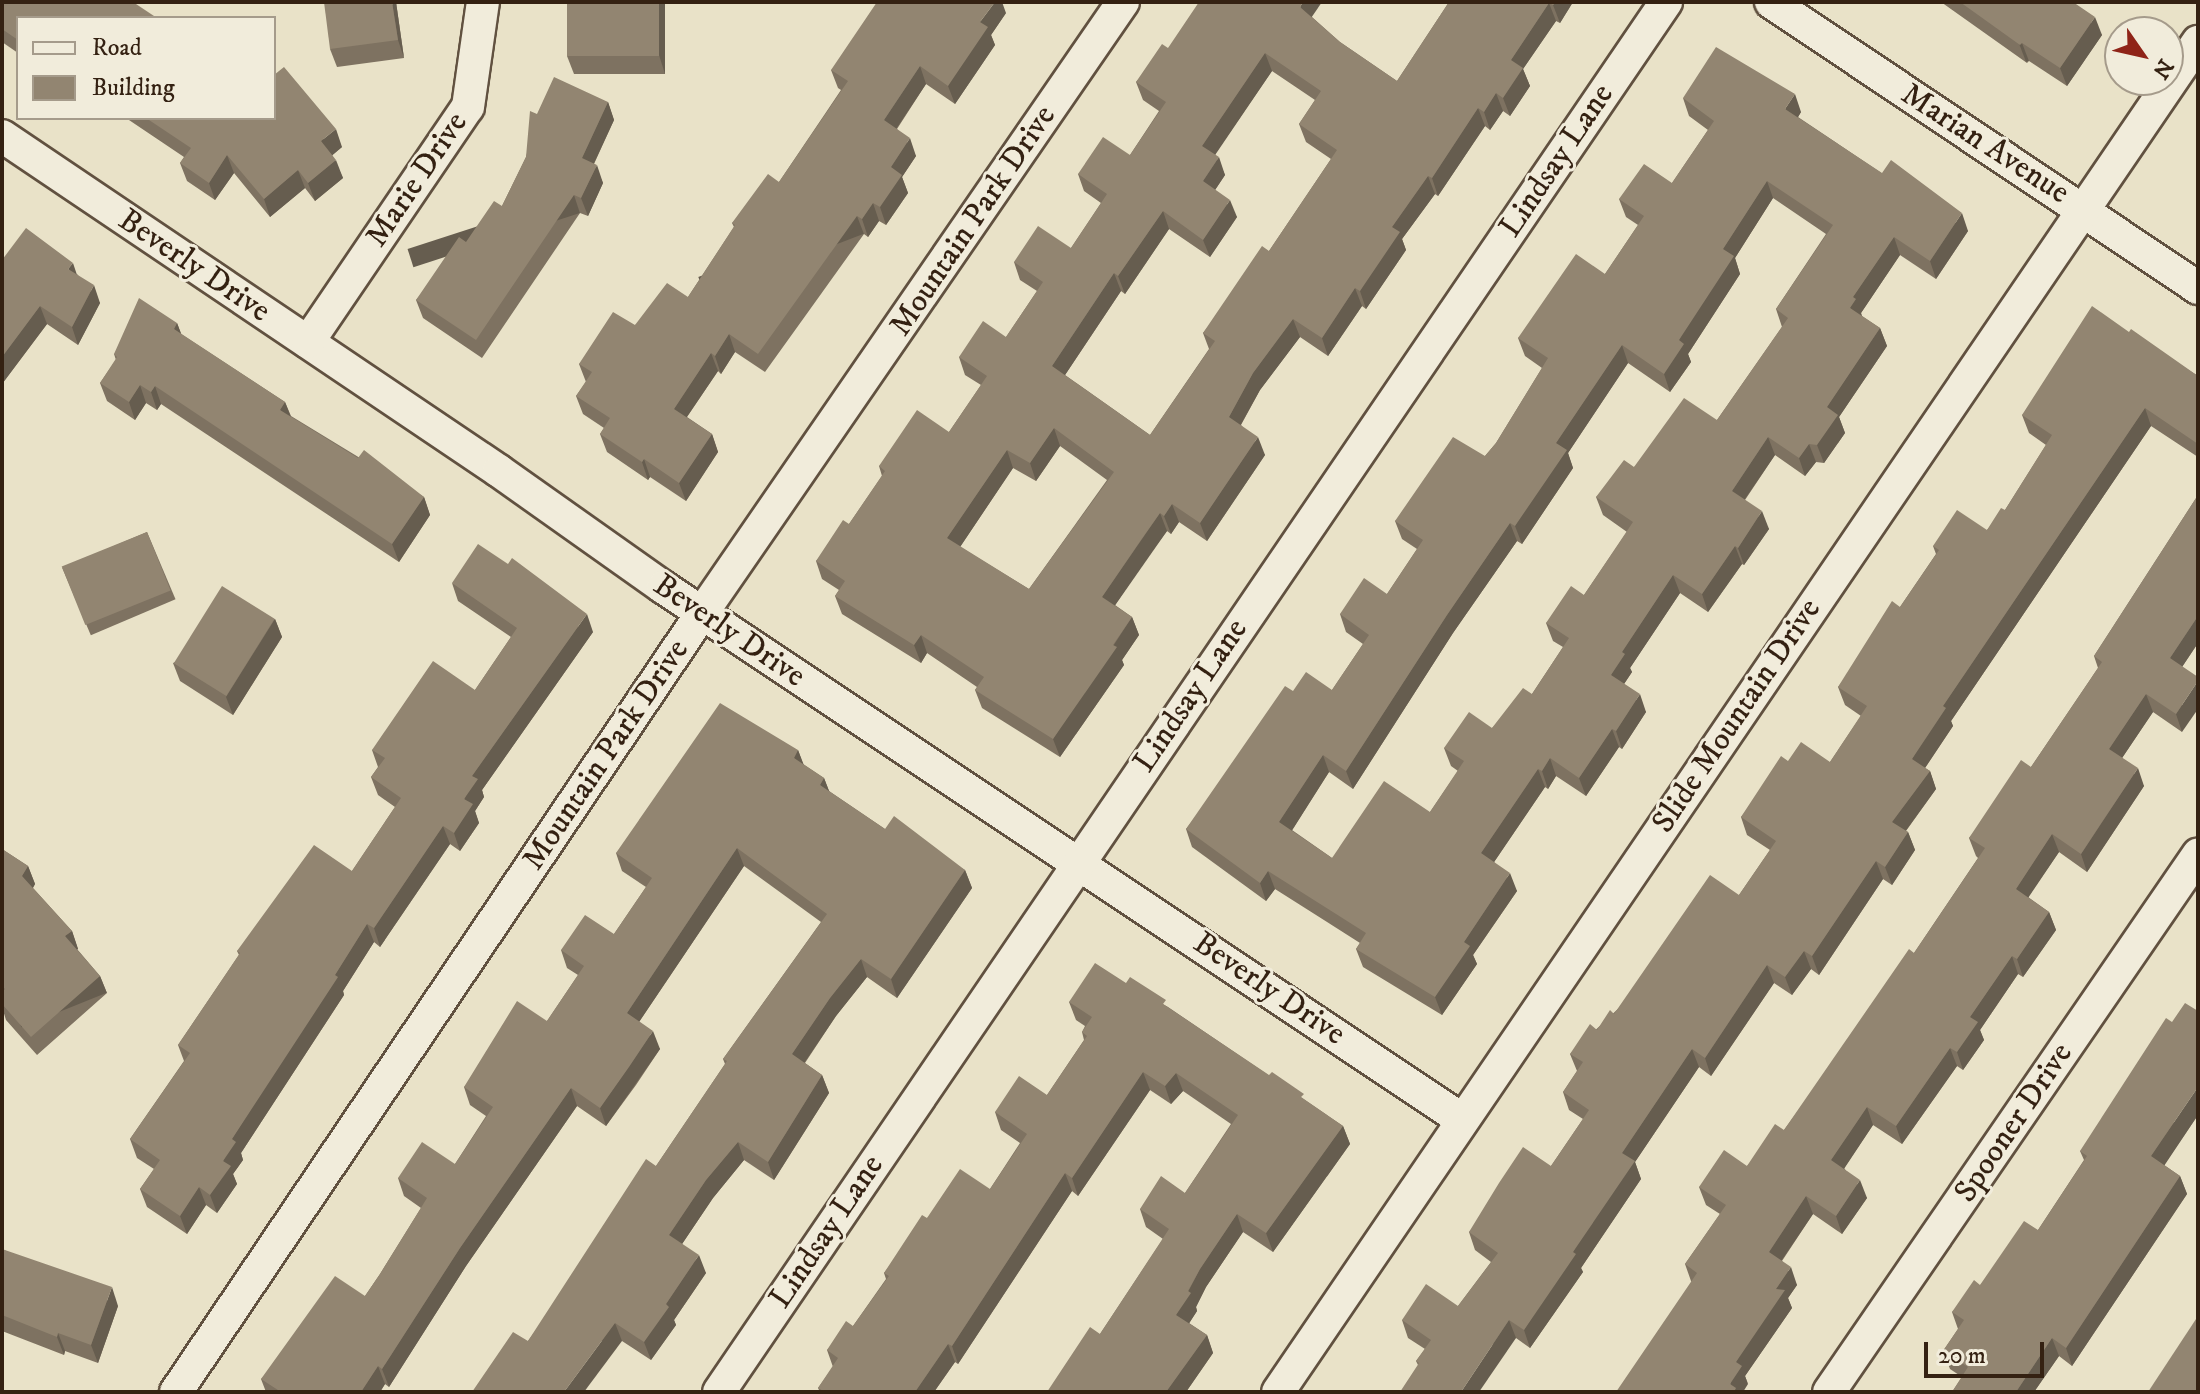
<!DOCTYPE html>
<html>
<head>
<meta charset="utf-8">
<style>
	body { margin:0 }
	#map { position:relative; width:2200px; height:1394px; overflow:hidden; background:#e9e2c8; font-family:"IM FELL DW Pica",serif }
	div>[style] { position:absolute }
	.roads { filter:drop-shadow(2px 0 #615140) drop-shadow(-2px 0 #615140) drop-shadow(0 2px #615140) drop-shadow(0 -2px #615140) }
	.minor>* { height:32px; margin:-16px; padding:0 16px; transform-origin:16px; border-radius:16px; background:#f1ecdb }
	.wall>* { inset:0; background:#7e7261; transform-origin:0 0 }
	.shaded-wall>* { inset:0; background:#665d4f; transform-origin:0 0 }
	.building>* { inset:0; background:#928571; transform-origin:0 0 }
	span { translate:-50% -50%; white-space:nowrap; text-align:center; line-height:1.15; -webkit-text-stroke:6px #f1ecdb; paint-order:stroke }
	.street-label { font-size:32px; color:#342112 }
	.frame { position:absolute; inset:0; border:4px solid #342112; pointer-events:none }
	.legend { position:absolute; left:16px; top:16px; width:260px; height:104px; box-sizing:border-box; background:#f1ecdb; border:2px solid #a59b8b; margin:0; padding:10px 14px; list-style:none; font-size:24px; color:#342112 }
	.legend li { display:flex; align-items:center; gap:16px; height:40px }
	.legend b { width:40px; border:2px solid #a59b8b }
	.north { position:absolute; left:2104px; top:16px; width:80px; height:80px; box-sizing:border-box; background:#f1ecdb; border:2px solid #a59b8b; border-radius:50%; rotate:124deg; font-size:22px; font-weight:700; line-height:32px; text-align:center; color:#342112 }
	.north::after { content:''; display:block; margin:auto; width:28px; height:36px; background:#8f2418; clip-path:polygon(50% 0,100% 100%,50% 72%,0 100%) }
	.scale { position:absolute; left:1924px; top:1342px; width:120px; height:36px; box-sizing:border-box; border:4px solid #342112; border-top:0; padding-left:10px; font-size:24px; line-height:28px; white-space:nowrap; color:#342112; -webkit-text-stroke:6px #f1ecdb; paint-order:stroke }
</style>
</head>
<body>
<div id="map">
	<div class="roads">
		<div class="minor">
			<div style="left:1771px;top:2px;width:514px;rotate:33.81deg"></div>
			<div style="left:2px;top:136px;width:599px;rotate:33.98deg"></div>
			<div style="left:499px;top:471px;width:201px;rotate:35.3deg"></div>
			<div style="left:663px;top:587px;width:959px;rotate:33.69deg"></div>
			<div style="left:308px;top:342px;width:284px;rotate:-55.8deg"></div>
			<div style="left:468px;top:107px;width:106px;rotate:-81.9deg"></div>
			<div style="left:176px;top:1392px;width:940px;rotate:-55.97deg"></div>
			<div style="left:702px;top:613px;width:742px;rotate:-55.43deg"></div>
			<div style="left:719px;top:1392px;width:1682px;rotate:-55.73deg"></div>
			<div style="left:1278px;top:1392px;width:1634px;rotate:-55.73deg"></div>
			<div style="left:1829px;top:1392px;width:652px;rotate:-55.51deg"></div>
		</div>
	</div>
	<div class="wall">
		<div style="clip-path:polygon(2px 2px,18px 18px,18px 53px,2px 42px)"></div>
		<div style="clip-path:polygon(396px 2px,404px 58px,337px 67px,330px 49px)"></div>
		<div style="clip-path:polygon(567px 2px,665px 2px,665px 74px,574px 74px,567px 56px)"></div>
		<div style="clip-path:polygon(evenodd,1449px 2px,1573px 2px,1560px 23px,1556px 21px,1523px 69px,1530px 86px,1510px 116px,1503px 111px,1490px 130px,1485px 126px,1438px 196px,1435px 194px,1402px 239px,1406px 250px,1366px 309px,1362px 306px,1328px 356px,1300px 337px,1260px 390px,1241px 425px,1265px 455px,1207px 541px,1179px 522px,1171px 534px,1167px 531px,1147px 558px,1115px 605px,1132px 617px,1139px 635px,1122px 660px,1124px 665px,1060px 757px,982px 708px,975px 690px,977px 687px,927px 653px,921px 663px,842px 614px,835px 596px,839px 590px,822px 579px,816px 561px,849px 524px,882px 476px,879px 466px,949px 432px,981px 385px,965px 375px,959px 357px,1006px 337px,1037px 291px,1020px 280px,1014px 262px,1071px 248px,1101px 203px,1084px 191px,1078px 174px,1130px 155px,1159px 111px,1143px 100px,1136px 82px,1168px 48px,1312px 17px,1340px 42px,1397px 81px,1449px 2px,1272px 71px,1315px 100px,1299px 124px,1306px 142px,1331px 159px,1269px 251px,1203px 333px,1209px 349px,1150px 435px,1065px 375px,1121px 291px,1125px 294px,1169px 229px,1210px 257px,1237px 217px,1215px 190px,1225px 175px,1215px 154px,1272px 71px,1449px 2px,1060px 446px,1107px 480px,1029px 589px,960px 547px,1013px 468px,1036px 481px,1060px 446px)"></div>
		<div style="clip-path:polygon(1941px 2px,2073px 2px,2102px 35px,2067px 86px,2029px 61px,2027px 63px)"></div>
		<div style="clip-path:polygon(1006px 13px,991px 35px,995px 45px,955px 104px,926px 84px,897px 129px,916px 156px,902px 177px,908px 193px,886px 225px,879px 221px,868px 237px,864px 234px,765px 372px,735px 352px,721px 374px,718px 371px,687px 417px,712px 434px,718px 452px,686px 501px,650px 477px,648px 480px,607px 452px,600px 434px,604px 428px,583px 414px,576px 396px,586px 382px,579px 364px,635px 325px,688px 297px,734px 227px,732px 223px,779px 182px,841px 90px,838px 88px,831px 70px)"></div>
		<div style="clip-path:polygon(evenodd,1683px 98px,1801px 112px,1798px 117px,1968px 231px,1936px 279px,1900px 255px,1861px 313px,1862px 316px,1880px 328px,1887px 346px,1839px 417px,1845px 433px,1824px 463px,1816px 462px,1805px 476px,1775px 455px,1745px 500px,1769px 529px,1744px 565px,1742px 564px,1708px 612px,1680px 593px,1630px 668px,1632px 672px,1624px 684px,1646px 712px,1622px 749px,1619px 747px,1586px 796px,1556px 776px,1548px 789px,1545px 787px,1494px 862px,1517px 891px,1473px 955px,1477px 964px,1442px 1015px,1363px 967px,1356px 949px,1360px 943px,1275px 889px,1266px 901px,1192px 847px,1186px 829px,1293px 691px,1332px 690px,1363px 644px,1346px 632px,1340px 614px,1387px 594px,1417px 549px,1402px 539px,1395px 521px,1485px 456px,1496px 443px,1542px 368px,1525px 356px,1518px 338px,1605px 274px,1638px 225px,1626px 217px,1619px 199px,1672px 183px,1708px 130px,1689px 116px,1683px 98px,1773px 198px,1826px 234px,1776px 309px,1782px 327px,1717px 420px,1634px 467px,1596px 497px,1603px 515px,1627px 532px,1584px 595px,1546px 623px,1553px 641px,1563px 647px,1532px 694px,1492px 728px,1444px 748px,1451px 766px,1458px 771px,1430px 812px,1332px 858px,1292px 830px,1329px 772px,1353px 789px,1453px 633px,1517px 541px,1522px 544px,1573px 468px,1568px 453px,1628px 363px,1670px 392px,1691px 362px,1688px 354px,1740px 274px,1735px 258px,1773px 198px)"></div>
		<div style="clip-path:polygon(608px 102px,614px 120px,594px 164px,603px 183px,588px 216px,580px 213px,482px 358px,423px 318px,416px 300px,466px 242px,502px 206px,526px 157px,537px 114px)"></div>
		<div style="clip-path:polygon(126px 118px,274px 118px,342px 147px,332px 155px,343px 178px,315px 201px,305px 188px,270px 217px,234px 173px,215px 200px,187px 181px,180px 163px,184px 157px)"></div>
		<div style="clip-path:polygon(2px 260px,77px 274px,100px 303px,78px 345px,47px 324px,2px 384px)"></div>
		<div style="clip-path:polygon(177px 323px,181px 334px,285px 402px,291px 416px,424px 497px,430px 515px,399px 562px,161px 404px,157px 410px,146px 403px,135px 420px,107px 401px,100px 383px,116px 360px,114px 354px)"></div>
		<div style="clip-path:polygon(2129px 332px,2198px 376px,2198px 457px,2151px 426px,1951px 721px,1953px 726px,1925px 768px,1930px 771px,1936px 789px,1906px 831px,1908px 832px,1915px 850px,1892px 885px,1883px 879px,1819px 975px,1811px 969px,1792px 995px,1774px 983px,1711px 1076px,1699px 1067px,1635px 1162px,1641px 1179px,1581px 1268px,1583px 1272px,1530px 1348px,1516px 1338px,1418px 1365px,1416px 1361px,1425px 1349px,1408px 1338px,1402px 1320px,1458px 1306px,1491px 1262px,1475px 1250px,1469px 1232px,1551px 1166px,1583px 1119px,1569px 1110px,1563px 1092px,1577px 1071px,1570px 1054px,1739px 895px,1770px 850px,1747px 835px,1741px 817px,1788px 761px,1830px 762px,1861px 716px,1845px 705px,1838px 687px,1900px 607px,1936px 554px,1933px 546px,1987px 530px,2005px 510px,2046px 445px,2029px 433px,2022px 415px)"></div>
		<div style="clip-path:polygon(2198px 495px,2198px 643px,2182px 667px,2182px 732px,2153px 712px,2122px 758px,2144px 786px,2087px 872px,2059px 852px,2028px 897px,2049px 912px,2056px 930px,2023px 977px,2018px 974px,1980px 1030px,1984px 1040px,1963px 1070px,1957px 1066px,1902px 1144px,1873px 1125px,1844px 1168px,1867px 1198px,1842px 1234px,1813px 1214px,1782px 1261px,1797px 1285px,1788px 1298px,1792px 1308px,1745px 1376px,1748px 1384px,1691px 1281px,1685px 1264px,1720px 1214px,1706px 1205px,1699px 1187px,1747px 1166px,1784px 1130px,1914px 953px,1978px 858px,1976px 856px,1969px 838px,2031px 767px,2098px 668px,2094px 656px)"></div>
		<div style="left:147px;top:532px;width:73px;height:92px;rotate:67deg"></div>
		<div style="clip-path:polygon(452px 583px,593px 632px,482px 790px,484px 797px,475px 811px,479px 823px,460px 851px,450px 844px,380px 947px,374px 942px,343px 991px,344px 995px,241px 1153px,243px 1160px,233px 1174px,237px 1184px,217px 1213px,206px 1205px,187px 1234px,147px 1207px,140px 1189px,154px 1169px,137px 1158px,130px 1139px,184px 1061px,178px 1045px,239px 955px,237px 951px,352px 871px,395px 807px,378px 795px,371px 777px,378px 767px,372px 750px,475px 690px,511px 637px,458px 601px)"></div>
		<div style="clip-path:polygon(275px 619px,282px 637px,233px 715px,180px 681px,173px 663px)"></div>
		<div style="clip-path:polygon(798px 750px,803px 764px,824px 778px,829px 791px,885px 829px,965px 870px,972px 888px,897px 998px,867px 977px,836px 1016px,805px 1063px,822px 1075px,829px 1093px,774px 1180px,744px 1160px,713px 1198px,682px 1244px,706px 1273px,674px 1320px,676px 1325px,651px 1360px,622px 1341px,528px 1341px,656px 1166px,725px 1064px,723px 1059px,821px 922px,744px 866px,639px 1022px,660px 1049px,636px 1085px,606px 1126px,577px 1106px,466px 1266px,389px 1387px,385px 1384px,380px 1392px,266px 1392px,261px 1379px,365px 1296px,380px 1274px,421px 1208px,404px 1196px,398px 1178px,455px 1164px,486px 1116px,470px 1105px,464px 1087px,547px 1021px,578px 975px,567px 968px,561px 950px,614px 934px,646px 887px,622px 871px,616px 853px)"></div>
		<div style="clip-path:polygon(2px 849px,28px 866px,35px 884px,33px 888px,72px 931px,78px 949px,77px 949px,100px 976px,107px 993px,37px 1055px,6px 1020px,2px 1007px)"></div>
		<div style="clip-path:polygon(1126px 983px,1168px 1007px,1343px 1126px,1350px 1144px,1273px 1252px,1243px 1232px,1206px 1287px,1196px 1307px,1197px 1311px,1189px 1323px,1207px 1335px,1213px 1353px,1186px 1392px,1047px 1392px,1100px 1334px,1163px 1239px,1146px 1227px,1140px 1209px,1185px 1193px,1231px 1124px,1183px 1091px,1171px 1104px,1150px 1090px,1078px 1196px,1072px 1191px,958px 1364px,955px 1362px,934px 1392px,820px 1392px,818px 1388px,833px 1367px,827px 1350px,853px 1326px,886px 1279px,884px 1273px,927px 1218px,990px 1189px,1020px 1143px,1001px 1130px,995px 1112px,1047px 1095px,1084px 1040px,1082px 1032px,1085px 1026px,1076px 1020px,1069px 1002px)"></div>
		<div style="clip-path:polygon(2198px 1115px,2164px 1165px,2180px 1176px,2187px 1194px,2072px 1366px,2059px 1356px,2034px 1392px,1952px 1392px,1962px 1377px,1950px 1369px,1943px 1351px,1958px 1329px,1952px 1312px,2038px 1230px,2084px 1160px,2080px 1151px)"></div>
		<div style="clip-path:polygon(2px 1249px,118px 1306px,98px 1363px,65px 1351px,64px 1355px,2px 1331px)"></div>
	</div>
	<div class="shaded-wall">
		<div style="clip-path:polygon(392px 2px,396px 2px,404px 58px,398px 40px)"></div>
		<div style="clip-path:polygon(659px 2px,665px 2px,665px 74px,659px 55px)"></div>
		<div style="clip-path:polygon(995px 2px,1002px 2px,1006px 13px,991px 35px,995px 45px,955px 104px,948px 86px,980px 22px)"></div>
		<div style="clip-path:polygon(1303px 2px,1322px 2px,1307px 24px,1300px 7px)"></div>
		<div style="clip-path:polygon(1556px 2px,1573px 2px,1560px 23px,1553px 5px)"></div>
		<div style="clip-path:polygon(1549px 3px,1556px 21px,1523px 69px,1530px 86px,1510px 116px,1503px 98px,1511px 60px)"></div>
		<div style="clip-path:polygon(2095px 17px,2102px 35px,2067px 86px,2060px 68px)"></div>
		<div style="left:2022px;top:43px;width:19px;height:3px;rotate:69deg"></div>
		<div style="clip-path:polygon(1265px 53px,1272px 71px,1209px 164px,1202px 146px)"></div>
		<div style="clip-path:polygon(920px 66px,926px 84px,890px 138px,884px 120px)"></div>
		<div style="clip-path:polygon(1496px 93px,1503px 111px,1490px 130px,1484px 112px)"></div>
		<div style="clip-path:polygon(1795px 94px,1801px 112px,1792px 127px,1785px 109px)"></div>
		<div style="clip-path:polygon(608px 102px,614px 120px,588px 176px,582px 158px)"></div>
		<div style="clip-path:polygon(1478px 108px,1485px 126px,1438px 196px,1432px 178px)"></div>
		<div style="clip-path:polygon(336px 129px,342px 147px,328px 159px,321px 141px)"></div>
		<div style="clip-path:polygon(910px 138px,916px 156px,902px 177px,908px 193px,886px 225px,880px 207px,891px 167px)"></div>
		<div style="clip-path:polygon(227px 155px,234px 173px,215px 200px,209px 183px)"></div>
		<div style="clip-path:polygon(1219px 157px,1225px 175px,1209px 199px,1203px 181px)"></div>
		<div style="clip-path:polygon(336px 160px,343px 178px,315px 201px,308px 183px)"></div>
		<div style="clip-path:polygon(597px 165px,603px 183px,588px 216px,581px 198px)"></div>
		<div style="clip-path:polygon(298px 170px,305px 188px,270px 217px,264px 199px)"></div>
		<div style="clip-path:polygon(1428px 176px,1435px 194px,1402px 239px,1406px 250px,1366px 309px,1360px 291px,1392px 227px)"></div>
		<div style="clip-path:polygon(1767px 181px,1773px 198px,1735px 258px,1740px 274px,1688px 354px,1691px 362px,1670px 392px,1664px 374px,1679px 340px,1723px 249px)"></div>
		<div style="left:574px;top:195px;width:19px;height:175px;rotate:72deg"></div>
		<div style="clip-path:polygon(1230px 200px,1237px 217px,1210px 257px,1203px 240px)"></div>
		<div style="clip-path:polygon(873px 203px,879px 221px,868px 237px,862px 219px)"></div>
		<div style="clip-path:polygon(1163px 211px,1169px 229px,1125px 294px,1118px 276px)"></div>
		<div style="clip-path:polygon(1962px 213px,1968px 231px,1936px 279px,1930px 261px)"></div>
		<div style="left:857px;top:216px;width:19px;height:170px;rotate:69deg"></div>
		<div style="clip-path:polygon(1894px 237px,1900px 255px,1861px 313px,1862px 317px,1850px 308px,1853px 297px)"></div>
		<div style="clip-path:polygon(73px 263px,79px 281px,68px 269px)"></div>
		<div style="clip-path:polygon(1114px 273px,1121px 291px,1059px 384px,1052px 366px)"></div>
		<div style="clip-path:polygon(94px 285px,100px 303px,78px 345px,72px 327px)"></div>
		<div style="clip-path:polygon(1355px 288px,1362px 306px,1328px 356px,1322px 338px)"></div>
		<div style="clip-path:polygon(40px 306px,47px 324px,2px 384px,2px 357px)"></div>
		<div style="clip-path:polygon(1293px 319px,1300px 337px,1260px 390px,1235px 435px,1229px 417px,1253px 373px)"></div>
		<div style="clip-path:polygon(177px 323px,184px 341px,174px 329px)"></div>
		<div style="clip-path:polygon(1880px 328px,1887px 346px,1839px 417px,1845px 433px,1824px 463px,1817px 445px,1827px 407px)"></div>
		<div style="clip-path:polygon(729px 334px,735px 352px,721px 374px,715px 356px)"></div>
		<div style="clip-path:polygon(1622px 345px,1628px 363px,1568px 453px,1573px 468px,1522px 544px,1515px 526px,1556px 443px)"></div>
		<div style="clip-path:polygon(711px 353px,718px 371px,680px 427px,674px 409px)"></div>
		<div style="clip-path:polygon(140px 385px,146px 403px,135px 420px,129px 402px)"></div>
		<div style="clip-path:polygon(155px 386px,161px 404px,157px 410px,151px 392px)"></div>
		<div style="clip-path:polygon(285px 402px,292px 420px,280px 410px)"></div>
		<div style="clip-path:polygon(2145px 408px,2151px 426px,1951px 721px,1953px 726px,1919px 777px,1912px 759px,1943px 706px)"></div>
		<div style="clip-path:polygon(1054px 428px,1060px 446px,1036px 481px,1030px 463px)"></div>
		<div style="clip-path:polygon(712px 434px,718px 452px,686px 501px,679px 483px)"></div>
		<div style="clip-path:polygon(1258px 437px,1265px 455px,1207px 541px,1200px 523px)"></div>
		<div style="clip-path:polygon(1768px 437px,1775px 455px,1738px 509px,1732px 491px)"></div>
		<div style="clip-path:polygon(1809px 444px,1816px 462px,1805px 476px,1799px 458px)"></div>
		<div style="clip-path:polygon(1007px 450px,1013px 468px,954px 556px,947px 538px)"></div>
		<div style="clip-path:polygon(644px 459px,650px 477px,648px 480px,642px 462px)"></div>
		<div style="clip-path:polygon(424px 497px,430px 515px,399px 562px,392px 544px)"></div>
		<div style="clip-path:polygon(1172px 504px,1179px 522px,1171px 534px,1164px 516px)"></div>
		<div style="clip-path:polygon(1762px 511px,1769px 529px,1744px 565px,1738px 548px)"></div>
		<div style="clip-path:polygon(1160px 513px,1167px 531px,1109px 614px,1102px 597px)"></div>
		<div style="clip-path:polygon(1510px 523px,1517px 541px,1453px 633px,1353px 789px,1346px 771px,1447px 615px)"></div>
		<div style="clip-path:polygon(1735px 546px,1742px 564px,1708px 612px,1702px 594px)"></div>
		<div style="clip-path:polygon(1673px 575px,1680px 593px,1630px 668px,1632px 672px,1618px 693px,1611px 675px,1622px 652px)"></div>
		<div style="clip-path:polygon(587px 614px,593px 632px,482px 790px,484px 797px,475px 811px,479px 823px,460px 851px,454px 833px,472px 776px)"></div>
		<div style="clip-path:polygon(2198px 616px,2198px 643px,2176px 676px,2170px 658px)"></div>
		<div style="clip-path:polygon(1132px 617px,1139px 635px,1122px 660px,1124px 665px,1060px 757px,1053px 739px)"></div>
		<div style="clip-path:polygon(275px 619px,282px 637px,233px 715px,226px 697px)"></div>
		<div style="clip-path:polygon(921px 635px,927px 653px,921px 663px,914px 645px)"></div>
		<div style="clip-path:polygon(2198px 681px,2198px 709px,2182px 732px,2176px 714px)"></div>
		<div style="clip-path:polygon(1640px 694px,1646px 712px,1622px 749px,1616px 731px)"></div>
		<div style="clip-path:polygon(2146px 694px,2153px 712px,2116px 767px,2109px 749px)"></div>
		<div style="clip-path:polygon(1612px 729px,1619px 747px,1586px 796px,1579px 778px)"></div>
		<div style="clip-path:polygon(798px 750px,805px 768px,794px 758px)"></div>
		<div style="clip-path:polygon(1323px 755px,1329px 772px,1286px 840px,1279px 822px)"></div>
		<div style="clip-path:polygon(1550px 758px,1556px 776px,1548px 789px,1542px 771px)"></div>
		<div style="clip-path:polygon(2138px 768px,2144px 786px,2087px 872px,2081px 854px)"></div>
		<div style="clip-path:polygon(1538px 769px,1545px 787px,1488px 871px,1481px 853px)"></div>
		<div style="clip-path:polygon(1930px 771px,1936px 789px,1899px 840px,1892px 822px)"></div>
		<div style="clip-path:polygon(824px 778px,831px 796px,820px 785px)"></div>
		<div style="clip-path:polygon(443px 826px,450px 844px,380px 947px,374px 928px)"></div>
		<div style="clip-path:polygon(1908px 832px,1915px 850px,1892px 885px,1885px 867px)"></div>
		<div style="clip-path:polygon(2052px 834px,2059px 852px,2022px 907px,2016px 889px)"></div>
		<div style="clip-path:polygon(737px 848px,744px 866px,633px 1031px,627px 1013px)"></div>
		<div style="clip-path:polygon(1876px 861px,1883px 879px,1819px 975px,1812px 956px)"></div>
		<div style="clip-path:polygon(28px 866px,35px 884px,29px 894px,22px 876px)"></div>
		<div style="clip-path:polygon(965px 870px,972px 888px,897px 998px,891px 979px)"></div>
		<div style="clip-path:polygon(1268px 871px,1275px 889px,1266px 901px,1260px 883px)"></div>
		<div style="clip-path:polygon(1510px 873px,1517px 891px,1473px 955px,1477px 964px,1442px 1015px,1435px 997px,1464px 942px)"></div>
		<div style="clip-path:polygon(2049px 912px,2056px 930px,2023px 977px,2017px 959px)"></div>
		<div style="clip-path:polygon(367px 924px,374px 942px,343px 991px,344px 995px,241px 1153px,243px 1160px,233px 1174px,237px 1184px,217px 1213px,210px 1195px,232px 1139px)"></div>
		<div style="clip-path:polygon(72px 931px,78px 949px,72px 954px,65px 936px)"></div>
		<div style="clip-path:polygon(1804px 951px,1811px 969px,1792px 995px,1785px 977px)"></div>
		<div style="clip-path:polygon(2012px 956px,2018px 974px,1980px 1030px,1984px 1040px,1963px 1070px,1957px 1052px,1970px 1017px)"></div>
		<div style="clip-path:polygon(861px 959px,867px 977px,836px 1016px,798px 1072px,792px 1054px,830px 998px)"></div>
		<div style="clip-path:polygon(1767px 965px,1774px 983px,1711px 1076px,1705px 1058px)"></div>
		<div style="left:100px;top:976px;width:18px;height:92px;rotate:68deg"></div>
		<div style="clip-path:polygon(653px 1031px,660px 1049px,606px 1126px,600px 1108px)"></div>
		<div style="clip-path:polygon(1950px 1048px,1957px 1066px,1902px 1144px,1896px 1126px)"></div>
		<div style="clip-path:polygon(1692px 1049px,1699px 1067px,1635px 1162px,1641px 1179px,1581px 1268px,1583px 1272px,1530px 1348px,1524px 1330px,1573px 1252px,1622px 1153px)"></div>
		<div style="clip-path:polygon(1143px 1072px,1150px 1090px,1078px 1196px,1072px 1178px)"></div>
		<div style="clip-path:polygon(1176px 1073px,1183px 1091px,1171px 1104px,1165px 1086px)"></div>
		<div style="clip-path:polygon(822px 1075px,829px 1093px,774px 1180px,768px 1162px)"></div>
		<div style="clip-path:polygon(2198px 1087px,2198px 1115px,2158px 1175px,2151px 1156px)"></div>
		<div style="clip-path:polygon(571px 1088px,577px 1106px,466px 1266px,389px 1387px,382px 1369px,460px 1248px)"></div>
		<div style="clip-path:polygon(1867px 1107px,1873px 1125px,1838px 1178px,1831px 1160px)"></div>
		<div style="clip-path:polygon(1343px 1126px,1350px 1144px,1273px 1252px,1266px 1233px)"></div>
		<div style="clip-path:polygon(738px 1142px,744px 1160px,713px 1198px,676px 1253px,669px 1235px,706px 1180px)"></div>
		<div style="clip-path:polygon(1065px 1173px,1072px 1191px,958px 1364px,952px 1346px)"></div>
		<div style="clip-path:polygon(2180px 1176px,2187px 1194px,2072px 1366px,2066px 1348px)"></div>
		<div style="clip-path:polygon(1860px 1180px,1867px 1198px,1842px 1234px,1836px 1216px)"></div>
		<div style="clip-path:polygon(199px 1187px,206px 1205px,187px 1234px,180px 1216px)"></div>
		<div style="clip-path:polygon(1806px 1196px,1813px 1214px,1775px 1270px,1769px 1252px)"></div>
		<div style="clip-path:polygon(1237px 1214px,1243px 1232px,1206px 1287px,1196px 1307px,1197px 1311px,1183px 1333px,1176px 1315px,1200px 1269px)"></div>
		<div style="clip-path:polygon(699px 1255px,706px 1273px,674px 1320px,676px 1325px,651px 1360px,644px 1342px,666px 1304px)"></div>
		<div style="clip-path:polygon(1791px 1267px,1797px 1285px,1788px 1298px,1792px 1308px,1745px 1376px,1748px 1384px,1743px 1392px,1732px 1392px,1730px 1384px,1736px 1362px,1776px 1289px)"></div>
		<div style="clip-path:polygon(112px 1287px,118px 1306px,98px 1363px,91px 1345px)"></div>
		<div style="clip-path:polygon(1509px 1320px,1516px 1338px,1479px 1392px,1461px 1392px)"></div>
		<div style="clip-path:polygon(615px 1323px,622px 1341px,584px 1392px,564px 1392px)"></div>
		<div style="clip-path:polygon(58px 1333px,65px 1351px,64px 1355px,57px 1337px)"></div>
		<div style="clip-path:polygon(1207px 1335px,1213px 1353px,1186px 1392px,1166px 1392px)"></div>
		<div style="clip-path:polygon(2052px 1338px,2059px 1356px,2034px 1392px,2016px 1392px)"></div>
		<div style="clip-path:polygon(948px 1344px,955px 1362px,934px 1392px,915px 1392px)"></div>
		<div style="clip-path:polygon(378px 1366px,385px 1384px,380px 1392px,361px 1392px)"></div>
	</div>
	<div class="building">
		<div style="clip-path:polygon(2px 2px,133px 2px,157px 18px,18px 18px,18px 40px,2px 29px)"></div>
		<div style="clip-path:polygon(324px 2px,392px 2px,398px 40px,330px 49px)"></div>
		<div style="left:567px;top:2px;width:92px;height:54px"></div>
		<div style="clip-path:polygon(877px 2px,995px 2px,980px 22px,988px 27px,948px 86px,920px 66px,884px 120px,910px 138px,891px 167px,902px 175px,880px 207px,873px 203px,862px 219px,857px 216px,758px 354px,729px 334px,715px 356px,711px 353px,674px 409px,712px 434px,679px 483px,644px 459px,642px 462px,600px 434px,610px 418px,576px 396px,592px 372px,579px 364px,613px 312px,635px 325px,667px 283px,688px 297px,735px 225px,732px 223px,768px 174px,779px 182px,848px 81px,831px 70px)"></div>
		<div style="clip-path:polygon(evenodd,1199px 2px,1303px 2px,1300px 7px,1340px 42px,1397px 81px,1449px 2px,1556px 2px,1553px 5px,1549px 3px,1511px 60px,1523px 68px,1503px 98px,1496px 93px,1484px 112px,1478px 108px,1432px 178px,1428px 176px,1392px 227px,1400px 232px,1360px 291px,1355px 288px,1322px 338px,1293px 319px,1253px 373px,1229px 417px,1258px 437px,1200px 523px,1172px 504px,1164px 516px,1160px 513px,1141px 540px,1102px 597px,1132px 617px,1113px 645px,1117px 647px,1053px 739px,975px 690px,984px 677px,921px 635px,914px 645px,835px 596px,845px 581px,816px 561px,843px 520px,849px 524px,885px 471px,879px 466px,917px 410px,949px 432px,987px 376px,959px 357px,983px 321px,1006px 337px,1043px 282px,1014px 262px,1038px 226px,1071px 248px,1107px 194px,1078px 174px,1103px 137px,1130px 155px,1166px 102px,1136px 82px,1162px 44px,1168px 48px,1199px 2px,1265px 53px,1321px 91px,1299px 124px,1337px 150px,1269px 251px,1262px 246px,1203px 333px,1215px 341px,1150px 435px,1052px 366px,1114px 273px,1118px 276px,1163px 211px,1203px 240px,1230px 200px,1203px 181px,1219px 157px,1202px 146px,1265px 53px,1199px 2px,1054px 428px,1114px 472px,1029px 589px,947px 538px,1007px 450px,1030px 463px,1054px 428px)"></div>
		<div style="clip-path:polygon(1960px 2px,2073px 2px,2095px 17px,2060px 68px,2022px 43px,2020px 45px)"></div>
		<div style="clip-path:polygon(evenodd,1716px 47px,1795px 94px,1785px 109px,1882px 173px,1891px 160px,1962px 213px,1930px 261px,1894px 237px,1853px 297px,1856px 299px,1850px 308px,1880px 328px,1827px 407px,1838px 415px,1817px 445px,1809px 444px,1799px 458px,1768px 437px,1732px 491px,1762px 511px,1738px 548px,1735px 546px,1702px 594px,1673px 575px,1622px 652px,1625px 654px,1611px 675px,1640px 694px,1616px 731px,1612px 729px,1579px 778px,1550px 758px,1542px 771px,1538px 769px,1481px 853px,1510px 873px,1464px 942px,1470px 946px,1435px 997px,1356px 949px,1366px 933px,1268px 871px,1260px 883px,1186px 829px,1285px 686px,1293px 691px,1306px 672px,1332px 690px,1369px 635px,1340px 614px,1364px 578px,1387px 594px,1423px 540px,1395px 521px,1453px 437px,1485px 456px,1496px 443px,1548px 358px,1518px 338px,1576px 254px,1605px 274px,1644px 216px,1619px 199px,1644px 164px,1672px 183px,1714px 121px,1683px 98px,1716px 47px,1767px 181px,1833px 225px,1776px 309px,1788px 318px,1717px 420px,1684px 398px,1634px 467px,1624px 460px,1596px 497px,1633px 522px,1584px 595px,1571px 586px,1546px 623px,1569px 638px,1532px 694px,1523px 688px,1492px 728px,1469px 712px,1444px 748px,1464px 761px,1430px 812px,1384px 781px,1332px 858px,1279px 822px,1323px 755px,1346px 771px,1447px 615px,1510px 523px,1515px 526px,1567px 450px,1556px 443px,1622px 345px,1664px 374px,1684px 344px,1679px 340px,1734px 256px,1723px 249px,1767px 181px)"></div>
		<div style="clip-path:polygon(284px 67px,336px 129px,321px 141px,336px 160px,308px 183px,298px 170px,264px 199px,227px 155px,209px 183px,180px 163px,191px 148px,146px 118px,274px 118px,274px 75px)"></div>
		<div style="clip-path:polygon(554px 77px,608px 102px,582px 158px,597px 165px,581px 198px,574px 195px,476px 340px,416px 300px,459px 237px,466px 242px,494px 201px,502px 206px,526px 157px,530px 111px,537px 114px)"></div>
		<div style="clip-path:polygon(26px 228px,73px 263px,68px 269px,94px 285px,72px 327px,40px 306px,2px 357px,2px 260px)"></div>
		<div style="clip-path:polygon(139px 298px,177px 323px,174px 329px,285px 402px,280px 410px,358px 458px,364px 450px,424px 497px,392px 544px,155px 386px,151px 392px,140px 385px,129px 402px,100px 383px,117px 357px,114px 354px)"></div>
		<div style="clip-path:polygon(2092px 306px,2129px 332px,2131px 329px,2198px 376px,2198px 444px,2145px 408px,1943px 706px,1946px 708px,1912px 759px,1930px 771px,1892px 822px,1908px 832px,1885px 867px,1876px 861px,1812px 956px,1804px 951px,1785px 977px,1767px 965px,1705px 1058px,1692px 1049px,1622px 1153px,1635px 1161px,1573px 1252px,1576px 1254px,1524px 1330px,1509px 1320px,1461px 1392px,1400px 1392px,1419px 1363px,1416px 1361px,1431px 1340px,1402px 1320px,1426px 1284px,1458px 1306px,1498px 1253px,1469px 1232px,1499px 1183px,1523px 1147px,1551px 1166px,1589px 1110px,1563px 1092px,1583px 1062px,1570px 1054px,1590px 1024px,1597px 1030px,1610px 1010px,1614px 1014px,1710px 875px,1739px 895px,1776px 841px,1741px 817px,1781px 756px,1788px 761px,1801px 742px,1830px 762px,1867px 706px,1838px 687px,1892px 601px,1900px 607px,1939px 550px,1933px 546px,1957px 510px,1987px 530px,2001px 508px,2005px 510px,2052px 435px,2022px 415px)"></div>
		<div style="clip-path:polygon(2198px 495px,2198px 616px,2170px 658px,2198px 677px,2198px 681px,2176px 714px,2146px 694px,2109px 749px,2138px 768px,2106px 816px,2081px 854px,2052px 834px,2016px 889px,2049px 912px,2017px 959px,2012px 956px,1970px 1017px,1978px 1022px,1957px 1052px,1950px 1048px,1896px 1126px,1867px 1107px,1831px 1160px,1860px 1180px,1836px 1216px,1806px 1196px,1769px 1252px,1791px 1267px,1776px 1289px,1785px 1290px,1736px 1362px,1742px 1366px,1730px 1384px,1736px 1388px,1734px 1392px,1616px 1392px,1697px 1273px,1685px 1264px,1726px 1205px,1699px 1187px,1724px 1150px,1747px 1166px,1775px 1124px,1784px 1130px,1909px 949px,1914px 953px,1985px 848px,1969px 838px,2021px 760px,2031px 767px,2102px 662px,2094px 656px)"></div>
		<div style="left:147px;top:532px;width:63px;height:92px;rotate:68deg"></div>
		<div style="clip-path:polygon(478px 544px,508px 564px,512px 558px,587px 614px,472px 776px,478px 779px,464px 799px,473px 804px,454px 833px,443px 826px,374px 928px,367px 924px,335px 975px,338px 977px,232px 1139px,236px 1142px,223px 1161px,231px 1166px,210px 1195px,199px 1187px,180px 1216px,140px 1189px,160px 1160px,130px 1139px,190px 1053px,178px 1045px,240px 953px,237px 951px,314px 845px,352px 871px,401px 798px,371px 777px,385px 758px,372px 750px,433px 661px,475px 690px,517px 628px,452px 583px)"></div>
		<div style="left:222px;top:586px;width:62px;height:91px;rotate:32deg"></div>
		<div style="clip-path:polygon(720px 703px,798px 750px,794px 758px,824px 778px,820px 785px,885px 829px,894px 816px,965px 870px,891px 979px,861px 959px,830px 998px,792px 1054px,822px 1075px,768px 1162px,738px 1142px,706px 1180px,669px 1235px,699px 1255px,666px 1304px,669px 1307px,644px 1342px,615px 1323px,564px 1392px,472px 1392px,513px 1332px,528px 1341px,646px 1159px,656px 1166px,727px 1061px,723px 1059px,827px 914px,737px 848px,627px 1013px,653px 1031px,629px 1067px,600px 1108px,571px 1088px,460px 1248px,382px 1369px,378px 1366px,361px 1392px,281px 1392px,261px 1379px,335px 1276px,365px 1296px,380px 1274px,427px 1198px,398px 1178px,422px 1142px,455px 1164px,493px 1107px,464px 1087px,517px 1001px,547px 1021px,584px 966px,561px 950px,585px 915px,614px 934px,652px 878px,616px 853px)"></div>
		<div style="clip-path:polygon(2px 849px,28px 866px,22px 876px,72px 931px,65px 936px,100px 976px,31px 1037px,2px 1004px,3px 999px,2px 992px,5px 989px,2px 986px)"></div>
		<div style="clip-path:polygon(1095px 963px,1126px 983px,1130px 977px,1166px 1000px,1163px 1004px,1269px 1075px,1272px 1072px,1304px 1094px,1301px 1097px,1343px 1126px,1266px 1233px,1237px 1214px,1200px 1269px,1188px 1291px,1191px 1293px,1176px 1315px,1207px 1335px,1166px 1392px,1047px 1392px,1090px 1327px,1100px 1334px,1169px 1229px,1140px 1209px,1161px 1176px,1185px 1193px,1238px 1115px,1176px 1073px,1165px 1086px,1143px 1072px,1072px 1178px,1065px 1173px,952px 1346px,948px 1344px,915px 1392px,825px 1392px,818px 1388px,838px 1358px,827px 1350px,846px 1321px,853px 1326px,889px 1276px,884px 1273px,922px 1215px,927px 1218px,960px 1169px,990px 1189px,1027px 1134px,995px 1112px,1019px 1076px,1047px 1095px,1087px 1036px,1082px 1032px,1092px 1017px,1069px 1002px)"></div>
		<div style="clip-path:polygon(2185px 1003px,2198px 1011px,2198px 1087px,2151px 1156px,2180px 1176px,2066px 1348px,2052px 1338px,2016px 1392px,1952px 1392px,1968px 1367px,1943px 1351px,1964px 1320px,1952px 1312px,1974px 1280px,1980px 1285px,2024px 1221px,2038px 1230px,2087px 1156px,2080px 1151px,2166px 1018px,2172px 1022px)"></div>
		<div style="clip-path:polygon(2px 1249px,112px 1287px,91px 1345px,58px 1333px,57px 1337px,2px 1315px)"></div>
		<div style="clip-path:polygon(2198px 1316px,2198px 1392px,2148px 1392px)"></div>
	</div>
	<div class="street-label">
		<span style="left:1985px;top:144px;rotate:33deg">Marian Avenue</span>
		<span style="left:1557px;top:161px;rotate:-56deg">Lindsay Lane</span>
		<span style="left:417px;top:180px;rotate:-56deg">Marie Drive</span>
		<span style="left:973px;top:221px;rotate:-56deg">Mountain Park Drive</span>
		<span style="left:194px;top:266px;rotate:34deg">Beverly Drive</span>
		<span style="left:729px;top:631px;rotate:34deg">Beverly Drive</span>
		<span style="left:1191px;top:696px;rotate:-56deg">Lindsay Lane</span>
		<span style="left:1737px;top:716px;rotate:-56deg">Slide Mountain Drive</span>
		<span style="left:606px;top:755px;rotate:-56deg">Mountain Park Drive</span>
		<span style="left:1269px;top:989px;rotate:34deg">Beverly Drive</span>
		<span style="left:2014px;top:1123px;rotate:-56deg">Spooner Drive</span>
		<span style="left:827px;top:1232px;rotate:-56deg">Lindsay Lane</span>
	</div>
	<div class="frame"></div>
	<ul class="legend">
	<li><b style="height:10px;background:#f1ecdb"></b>Road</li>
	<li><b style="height:22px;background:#928571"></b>Building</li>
	</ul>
	<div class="north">N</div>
	<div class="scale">20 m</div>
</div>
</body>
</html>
